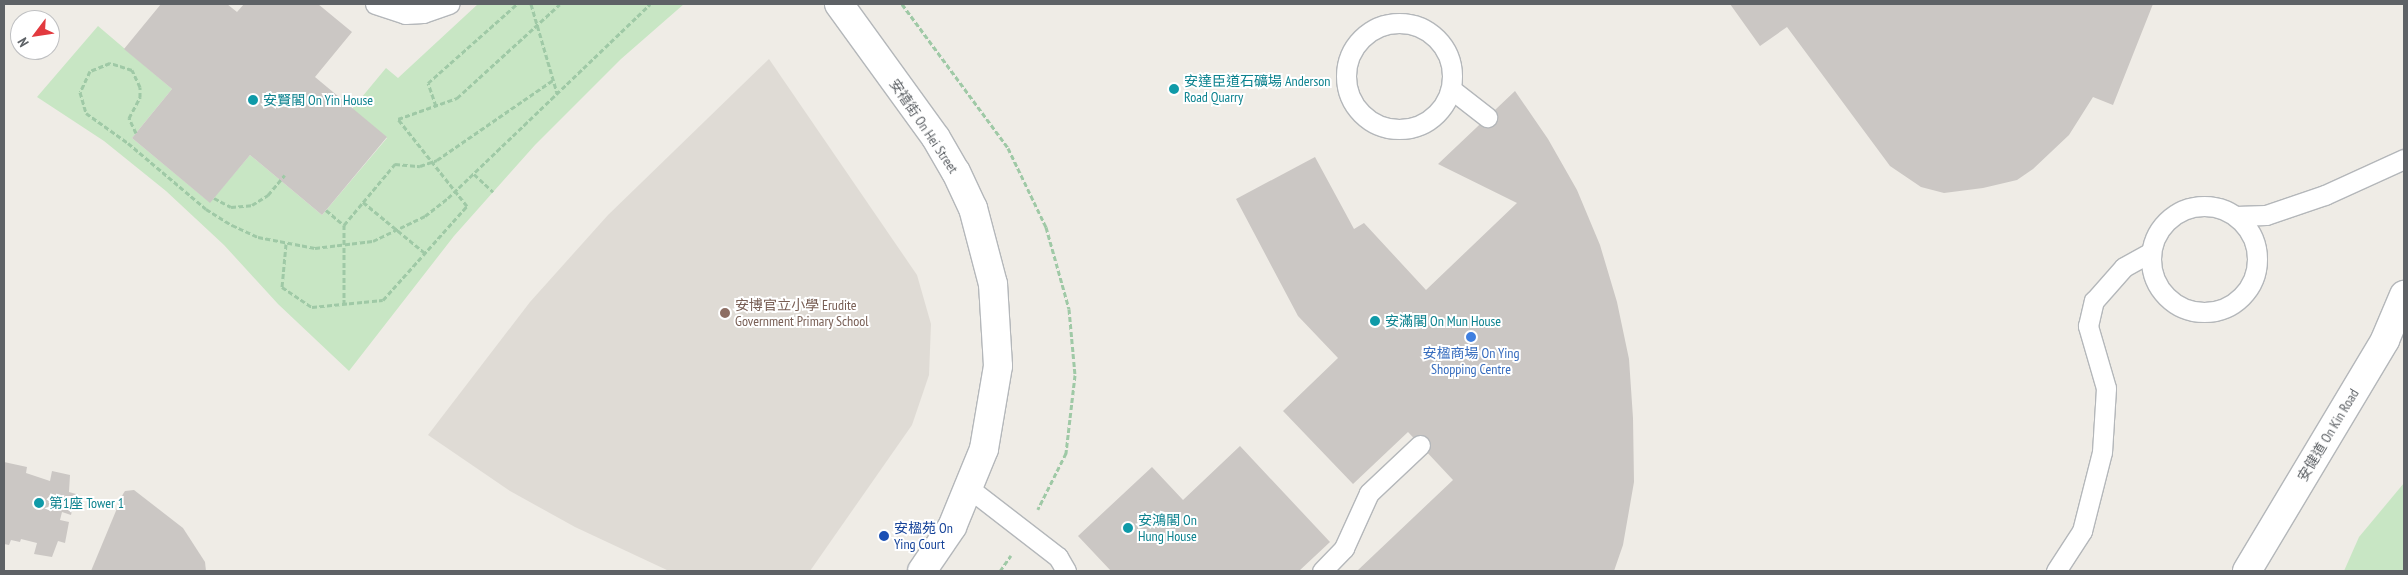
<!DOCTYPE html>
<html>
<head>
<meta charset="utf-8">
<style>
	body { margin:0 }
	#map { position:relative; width:2408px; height:575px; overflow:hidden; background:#efece6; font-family:"PT Sans Narrow","Noto Sans TC",sans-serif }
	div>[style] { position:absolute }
	.education>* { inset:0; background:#dfdbd5 }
	.green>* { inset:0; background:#c8e6c4 }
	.building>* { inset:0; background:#cbc7c4 }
	.path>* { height:3px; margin-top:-1.5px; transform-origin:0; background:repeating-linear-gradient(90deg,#9fc9a6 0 5px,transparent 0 7.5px) }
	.roads { filter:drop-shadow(1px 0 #b4b7ba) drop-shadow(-1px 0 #b4b7ba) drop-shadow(0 1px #b4b7ba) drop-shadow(0 -1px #b4b7ba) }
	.lane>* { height:19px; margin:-9.5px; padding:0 9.5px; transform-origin:9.5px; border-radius:9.5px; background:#fff }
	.lane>.ring { margin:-9.5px; padding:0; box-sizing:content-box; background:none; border:19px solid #fff; border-radius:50% }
	.street>* { height:28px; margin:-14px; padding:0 14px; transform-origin:14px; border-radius:14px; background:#fff }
	.secondary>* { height:28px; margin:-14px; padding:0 14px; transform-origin:14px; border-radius:14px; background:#fff }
	.dots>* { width:14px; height:14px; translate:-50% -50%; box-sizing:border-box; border:2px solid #fff; border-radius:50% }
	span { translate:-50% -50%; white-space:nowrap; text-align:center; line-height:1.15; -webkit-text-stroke:4px #fff; paint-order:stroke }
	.culture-label { font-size:14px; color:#0d838f }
	.left { translate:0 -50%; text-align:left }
	.street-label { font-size:14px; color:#5e6266 }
	.education-label { font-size:14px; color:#785e54 }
	.shop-label { font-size:14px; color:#366cbe }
	.transit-label { font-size:14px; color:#164399 }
	.frame { position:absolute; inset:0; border:5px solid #5e6266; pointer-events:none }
	.north { position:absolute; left:10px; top:10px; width:50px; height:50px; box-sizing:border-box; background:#fff; border:1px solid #bfc0c2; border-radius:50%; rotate:239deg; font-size:14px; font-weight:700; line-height:20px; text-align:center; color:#5e6266 }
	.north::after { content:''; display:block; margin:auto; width:18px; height:22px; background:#e23a3f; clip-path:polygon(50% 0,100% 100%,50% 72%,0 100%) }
</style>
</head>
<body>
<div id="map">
	<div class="education">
		<div style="clip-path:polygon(769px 59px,917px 275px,931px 324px,929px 375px,912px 425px,810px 571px,669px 571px,575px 527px,510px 491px,428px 435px,530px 302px,608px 215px)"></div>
	</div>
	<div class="green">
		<div style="clip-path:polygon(478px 4px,684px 4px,621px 59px,535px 145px,454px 236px,349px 371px,278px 304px,224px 245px,166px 191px,104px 141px,37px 97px,98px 26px,172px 89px,132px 138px,202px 196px,210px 202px,250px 155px,322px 215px,387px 138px,352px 109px,386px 68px,398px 78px)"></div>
		<div style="clip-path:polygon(2404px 483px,2404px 571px,2344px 571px,2359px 537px)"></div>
	</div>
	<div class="building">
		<div style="clip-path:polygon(161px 4px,227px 4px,237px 12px,244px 4px,318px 4px,352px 32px,315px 77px,387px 137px,322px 215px,250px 155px,210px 203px,132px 138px,172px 89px,124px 49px)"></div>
		<div style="clip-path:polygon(1730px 4px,2153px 4px,2113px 105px,2093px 97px,2069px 135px,2033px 169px,2017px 180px,1983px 188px,1944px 193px,1921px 187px,1890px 166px,1787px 27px,1760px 46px)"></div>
		<div style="clip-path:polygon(1515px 91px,1548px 139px,1577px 190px,1600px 245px,1617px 302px,1629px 359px,1633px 418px,1634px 482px,1623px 545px,1614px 571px,1357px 571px,1453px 480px,1408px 432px,1353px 484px,1283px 411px,1338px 358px,1298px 316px,1236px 199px,1315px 157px,1354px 229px,1364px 223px,1426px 290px,1517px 203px,1438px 164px)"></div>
		<div style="clip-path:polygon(1240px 446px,1330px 542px,1299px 571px,1111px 571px,1078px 536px,1152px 467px,1183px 500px)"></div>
		<div style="clip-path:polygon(4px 462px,27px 467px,26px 473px,50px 481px,52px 471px,70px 475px,69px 492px,76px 494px,71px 515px,62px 512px,60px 520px,69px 522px,65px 543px,58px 541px,52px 557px,34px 554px,37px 543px,21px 539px,20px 542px,11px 540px,9px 545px,4px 544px)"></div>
		<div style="clip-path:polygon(134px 490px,183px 528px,205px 562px,206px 571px,91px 571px,123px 494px,125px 491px)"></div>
	</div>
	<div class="path">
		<div style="left:531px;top:4px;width:93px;rotate:73.7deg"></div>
		<div style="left:902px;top:4px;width:179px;rotate:53.6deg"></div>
		<div style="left:1008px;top:148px;width:88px;rotate:64.3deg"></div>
		<div style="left:1046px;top:227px;width:85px;rotate:74.3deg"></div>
		<div style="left:1069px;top:309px;width:66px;rotate:84.8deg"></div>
		<div style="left:1075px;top:375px;width:79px;rotate:96.6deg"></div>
		<div style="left:1066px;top:453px;width:63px;rotate:116.6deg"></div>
		<div style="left:436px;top:106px;width:24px;rotate:-109deg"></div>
		<div style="left:428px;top:83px;width:119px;rotate:-41.6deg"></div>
		<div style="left:136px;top:133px;width:17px;rotate:-115deg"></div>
		<div style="left:129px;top:118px;width:24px;rotate:-62deg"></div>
		<div style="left:140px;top:97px;width:10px;rotate:-90deg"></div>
		<div style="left:140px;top:87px;width:19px;rotate:-115deg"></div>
		<div style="left:132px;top:70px;width:23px;rotate:-162deg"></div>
		<div style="left:110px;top:63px;width:22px;rotate:158deg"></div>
		<div style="left:90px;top:71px;width:23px;rotate:115deg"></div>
		<div style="left:80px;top:92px;width:22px;rotate:74deg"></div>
		<div style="left:86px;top:113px;width:52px;rotate:35.5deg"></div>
		<div style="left:128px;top:143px;width:102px;rotate:40.2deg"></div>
		<div style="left:206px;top:209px;width:31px;rotate:32deg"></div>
		<div style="left:232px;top:225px;width:29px;rotate:25deg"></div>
		<div style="left:258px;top:237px;width:58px;rotate:10.9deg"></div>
		<div style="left:315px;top:248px;width:58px;rotate:-6.9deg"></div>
		<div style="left:373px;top:241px;width:58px;rotate:-25.7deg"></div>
		<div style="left:425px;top:216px;width:29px;rotate:-38deg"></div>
		<div style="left:448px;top:198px;width:280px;rotate:-43.8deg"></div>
		<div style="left:474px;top:174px;width:26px;rotate:43deg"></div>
		<div style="left:214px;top:198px;width:19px;rotate:28deg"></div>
		<div style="left:231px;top:207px;width:21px;rotate:-5deg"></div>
		<div style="left:252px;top:205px;width:19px;rotate:-32deg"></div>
		<div style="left:268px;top:195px;width:26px;rotate:-50deg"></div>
		<div style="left:363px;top:202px;width:82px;rotate:39.5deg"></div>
		<div style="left:326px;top:210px;width:23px;rotate:40deg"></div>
		<div style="left:344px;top:225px;width:80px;rotate:-50.1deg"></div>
		<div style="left:395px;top:164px;width:25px;rotate:5deg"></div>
		<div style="left:420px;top:166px;width:18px;rotate:-19deg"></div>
		<div style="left:437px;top:160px;width:141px;rotate:-34.6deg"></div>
		<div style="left:344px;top:225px;width:79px;rotate:90deg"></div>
		<div style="left:286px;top:244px;width:43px;rotate:95.3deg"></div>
		<div style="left:282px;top:287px;width:36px;rotate:34deg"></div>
		<div style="left:312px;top:307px;width:71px;rotate:-5.6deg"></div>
		<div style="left:383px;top:300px;width:126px;rotate:-48.2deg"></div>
		<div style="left:467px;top:206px;width:111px;rotate:-128.4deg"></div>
		<div style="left:398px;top:119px;width:63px;rotate:-19.6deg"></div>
		<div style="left:457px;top:98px;width:139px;rotate:-42.4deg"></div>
		<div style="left:1000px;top:571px;width:19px;rotate:-55deg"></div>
	</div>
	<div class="roads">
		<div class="lane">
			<div style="left:375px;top:4px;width:32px;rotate:18deg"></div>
			<div style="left:405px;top:14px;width:18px;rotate:-3deg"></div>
			<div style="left:423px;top:13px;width:28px;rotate:-19deg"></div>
			<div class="ring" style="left:1346px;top:23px;width:87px;height:87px"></div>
			<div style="left:1451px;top:89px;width:46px;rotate:37.9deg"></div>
			<div class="ring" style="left:2151px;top:206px;width:87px;height:87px"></div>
			<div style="left:2236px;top:216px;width:30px;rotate:-2deg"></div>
			<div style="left:2266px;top:215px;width:62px;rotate:-18.7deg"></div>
			<div style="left:2325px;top:195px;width:87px;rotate:-24.5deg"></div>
			<div style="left:970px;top:489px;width:111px;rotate:37.7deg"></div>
			<div style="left:1058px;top:557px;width:16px;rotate:60deg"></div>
			<div style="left:1322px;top:571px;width:32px;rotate:-46deg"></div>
			<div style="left:1344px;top:548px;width:60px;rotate:-65.6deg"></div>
			<div style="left:1369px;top:493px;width:70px;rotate:-43.3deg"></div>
			<div style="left:2056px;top:571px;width:48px;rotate:-57deg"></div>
			<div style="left:2082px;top:531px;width:81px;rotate:-75.8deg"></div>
			<div style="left:2102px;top:452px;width:64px;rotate:-86.4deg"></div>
			<div style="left:2106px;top:388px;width:65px;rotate:-106.2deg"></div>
			<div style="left:2088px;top:326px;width:26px;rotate:-77deg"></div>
			<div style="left:2094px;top:301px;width:45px;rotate:-48.6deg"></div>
			<div style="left:2124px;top:267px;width:31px;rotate:-29deg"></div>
		</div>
		<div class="street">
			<div style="left:839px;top:4px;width:165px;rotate:54.1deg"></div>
			<div style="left:936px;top:138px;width:39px;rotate:60deg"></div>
			<div style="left:956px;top:172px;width:40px;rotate:65deg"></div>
			<div style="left:973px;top:208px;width:79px;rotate:75.3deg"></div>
			<div style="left:993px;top:284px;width:82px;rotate:86.5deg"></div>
			<div style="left:998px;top:366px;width:84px;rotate:99.6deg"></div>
			<div style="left:984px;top:449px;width:84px;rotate:112.3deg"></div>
			<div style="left:952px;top:527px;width:53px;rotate:124.3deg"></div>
		</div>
		<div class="secondary">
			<div style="left:2247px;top:571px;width:269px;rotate:-59.1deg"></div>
			<div style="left:2385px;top:340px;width:49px;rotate:-67.1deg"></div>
		</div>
	</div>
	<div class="dots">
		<div style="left:1174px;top:89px;background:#0f9aa8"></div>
		<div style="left:253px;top:100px;background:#0f9aa8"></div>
		<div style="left:725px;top:313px;background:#8d6e63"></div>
		<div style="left:1375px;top:321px;background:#0f9aa8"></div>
		<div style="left:1471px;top:337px;background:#3f7fe0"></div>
		<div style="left:39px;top:503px;background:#0f9aa8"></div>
		<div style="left:1128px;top:528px;background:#0f9aa8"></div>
		<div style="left:884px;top:536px;background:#1a4fb4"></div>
	</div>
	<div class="culture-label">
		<span class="left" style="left:1184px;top:89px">安達臣道石礦場 Anderson<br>Road Quarry</span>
		<span class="left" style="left:263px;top:100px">安賢閣 On Yin House</span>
		<span class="left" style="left:1385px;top:321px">安滿閣 On Mun House</span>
		<span class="left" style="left:49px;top:503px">第1座 Tower 1</span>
		<span class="left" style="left:1138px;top:528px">安鴻閣 On<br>Hung House</span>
	</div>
	<div class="street-label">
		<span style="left:924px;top:126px;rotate:56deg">安禧街 On Hei Street</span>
		<span style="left:2328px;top:435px;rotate:-59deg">安健道 On Kin Road</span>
	</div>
	<div class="education-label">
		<span class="left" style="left:735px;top:313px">安博官立小學 Erudite<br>Government Primary School</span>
	</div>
	<div class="shop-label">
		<span style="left:1471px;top:361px">安楹商場 On Ying<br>Shopping Centre</span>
	</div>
	<div class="transit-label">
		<span class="left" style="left:894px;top:536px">安楹苑 On<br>Ying Court</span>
	</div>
	<div class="frame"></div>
	<div class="north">N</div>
</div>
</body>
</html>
